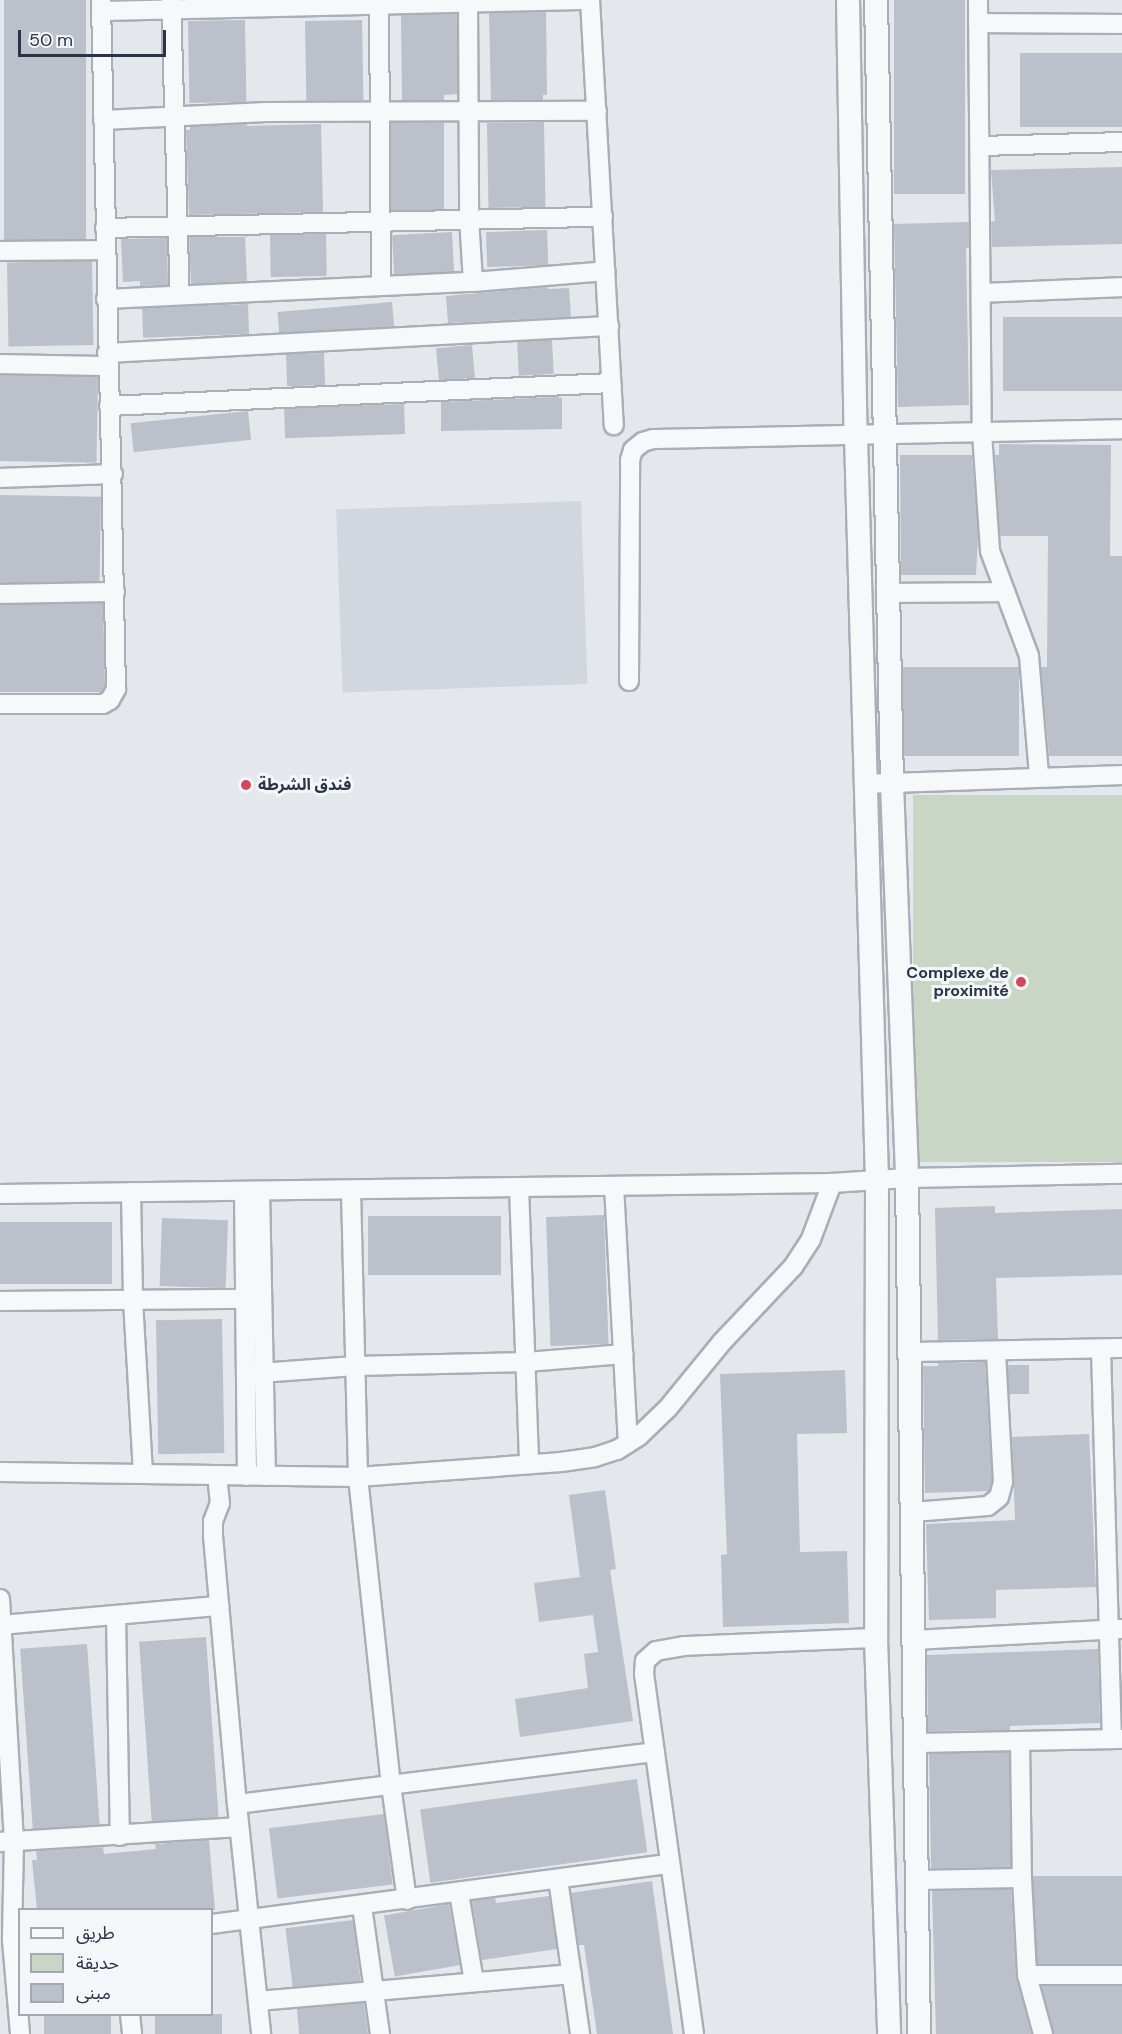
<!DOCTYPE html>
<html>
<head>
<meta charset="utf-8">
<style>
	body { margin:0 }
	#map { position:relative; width:1122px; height:2034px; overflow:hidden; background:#e4e7ec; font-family:"DM Sans","Noto Sans Arabic",sans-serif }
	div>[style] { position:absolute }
	.built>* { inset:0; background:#d2d6de; transform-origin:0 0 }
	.green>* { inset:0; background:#c9d6c5; transform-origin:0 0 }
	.building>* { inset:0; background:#bbc0ca; transform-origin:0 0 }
	.roads { filter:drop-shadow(2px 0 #a9aeb7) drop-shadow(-2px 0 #a9aeb7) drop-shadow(0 2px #a9aeb7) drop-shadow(0 -2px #a9aeb7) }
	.minor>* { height:18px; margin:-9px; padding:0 9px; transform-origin:9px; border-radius:9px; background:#f7f8fa }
	.tertiary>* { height:22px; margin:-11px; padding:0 11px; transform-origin:11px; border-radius:11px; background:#f7f8fa }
	.dots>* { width:16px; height:16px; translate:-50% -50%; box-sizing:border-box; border:3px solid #f4f6f9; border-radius:50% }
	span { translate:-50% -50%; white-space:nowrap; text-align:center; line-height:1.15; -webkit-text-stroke:6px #f4f6f9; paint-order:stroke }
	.poi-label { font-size:16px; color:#2b3445; font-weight:700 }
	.left { translate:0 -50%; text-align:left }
	.right { translate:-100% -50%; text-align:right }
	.legend { position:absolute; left:18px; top:1908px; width:195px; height:108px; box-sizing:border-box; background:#f4f6f9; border:2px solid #a4a8b1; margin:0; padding:8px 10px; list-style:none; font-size:18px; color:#2b3445 }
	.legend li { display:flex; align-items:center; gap:12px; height:30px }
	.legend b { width:30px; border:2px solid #a4a8b1 }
	.scale { position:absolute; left:18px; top:30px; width:148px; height:27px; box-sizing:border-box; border:3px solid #2b3445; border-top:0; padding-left:8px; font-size:18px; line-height:21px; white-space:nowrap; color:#2b3445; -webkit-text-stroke:4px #f4f6f9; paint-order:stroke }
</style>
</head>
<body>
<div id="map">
	<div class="built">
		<div style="left:581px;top:501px;width:183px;height:245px;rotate:88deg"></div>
	</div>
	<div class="green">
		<div style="left:1122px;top:795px;width:367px;height:209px;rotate:90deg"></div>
	</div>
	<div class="building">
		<div style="left:4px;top:0;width:82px;height:240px"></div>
		<div style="left:894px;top:0;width:71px;height:194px"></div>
		<div style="clip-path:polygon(546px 12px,547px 95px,543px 95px,543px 100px,491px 100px,489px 13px)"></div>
		<div style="clip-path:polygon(457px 14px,457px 94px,444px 95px,444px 100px,402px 100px,401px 15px)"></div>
		<div style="left:245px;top:20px;width:82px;height:57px;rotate:89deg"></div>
		<div style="left:362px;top:20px;width:80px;height:57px;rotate:89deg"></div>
		<div style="left:1122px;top:53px;width:74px;height:102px;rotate:90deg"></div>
		<div style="left:544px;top:122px;width:85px;height:57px;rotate:89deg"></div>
		<div style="left:391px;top:123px;width:53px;height:87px"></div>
		<div style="clip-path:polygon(247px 124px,247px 126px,321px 124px,323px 212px,189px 215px,186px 130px,190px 130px,190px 127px)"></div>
		<div style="clip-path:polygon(1122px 167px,1122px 244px,992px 247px,991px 222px,995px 221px,991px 170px)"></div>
		<div style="clip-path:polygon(969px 222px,969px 248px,966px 248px,969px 405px,898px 407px,894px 224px)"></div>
		<div style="left:547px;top:230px;width:35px;height:61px;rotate:88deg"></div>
		<div style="left:452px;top:232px;width:40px;height:60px;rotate:87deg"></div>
		<div style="left:326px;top:234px;width:42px;height:56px;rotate:89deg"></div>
		<div style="clip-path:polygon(245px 236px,247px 281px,191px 284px,189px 237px,248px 236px)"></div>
		<div style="clip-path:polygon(167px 238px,168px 285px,140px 286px,140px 281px,123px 282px,121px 239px)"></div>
		<div style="left:92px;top:261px;width:84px;height:85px;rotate:89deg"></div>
		<div style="clip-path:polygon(548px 287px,548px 289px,569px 288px,571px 317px,448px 323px,446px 296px)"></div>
		<div style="left:392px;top:302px;width:24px;height:115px;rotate:85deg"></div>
		<div style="left:248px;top:304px;width:30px;height:106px;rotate:88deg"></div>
		<div style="left:1122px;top:317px;width:74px;height:119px;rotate:90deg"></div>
		<div style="left:552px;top:340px;width:34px;height:35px;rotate:87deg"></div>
		<div style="left:472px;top:345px;width:33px;height:36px;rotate:85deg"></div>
		<div style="left:324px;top:353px;width:32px;height:38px;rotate:88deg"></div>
		<div style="left:0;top:375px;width:98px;height:86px;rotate:1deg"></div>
		<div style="clip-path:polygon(555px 397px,562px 398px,562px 429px,441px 431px,441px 402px)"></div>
		<div style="left:404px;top:404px;width:30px;height:120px;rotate:88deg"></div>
		<div style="left:248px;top:411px;width:29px;height:118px;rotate:84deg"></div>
		<div style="clip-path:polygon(999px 444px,1111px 445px,1110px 556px,1122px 556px,1122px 756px,1049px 756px,1041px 667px,1047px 667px,1048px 536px,1000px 536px,995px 455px,999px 455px)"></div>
		<div style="clip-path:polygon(900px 455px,972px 455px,978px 536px,976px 575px,901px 575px)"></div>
		<div style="left:0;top:495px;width:101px;height:88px;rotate:1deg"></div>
		<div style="clip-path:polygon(103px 603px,105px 686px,102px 692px,0 692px,0 605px)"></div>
		<div style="left:903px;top:667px;width:116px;height:89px"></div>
		<div style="clip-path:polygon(995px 1206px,995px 1213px,1122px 1209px,1122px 1275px,996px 1278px,998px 1339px,938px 1340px,935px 1208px)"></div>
		<div style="left:604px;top:1215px;width:129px;height:58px;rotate:88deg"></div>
		<div style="left:501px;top:1216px;width:59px;height:133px;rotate:90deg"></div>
		<div style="left:162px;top:1218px;width:66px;height:68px;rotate:2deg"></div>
		<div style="left:0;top:1222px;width:112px;height:62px"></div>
		<div style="left:222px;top:1319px;width:134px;height:66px;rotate:89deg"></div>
		<div style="clip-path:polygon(985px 1362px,992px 1481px,989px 1491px,925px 1493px,923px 1366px,938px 1366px,938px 1363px)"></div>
		<div style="left:1029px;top:1365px;width:29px;height:21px;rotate:90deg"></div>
		<div style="clip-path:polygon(845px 1370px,847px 1433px,797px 1434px,800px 1552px,847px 1551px,849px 1623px,723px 1627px,721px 1555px,727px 1554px,720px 1374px)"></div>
		<div style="clip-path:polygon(1089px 1434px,1096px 1587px,996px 1590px,996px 1618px,929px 1620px,926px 1524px,1015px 1520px,1012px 1437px)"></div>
		<div style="clip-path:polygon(605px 1490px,616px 1569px,610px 1570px,633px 1721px,520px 1737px,515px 1699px,588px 1688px,584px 1654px,598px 1652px,593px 1615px,539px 1622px,534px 1583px,580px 1577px,569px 1495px)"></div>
		<div style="left:206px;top:1637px;width:181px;height:67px;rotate:86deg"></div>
		<div style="left:87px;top:1644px;width:181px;height:67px;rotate:86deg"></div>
		<div style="clip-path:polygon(1098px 1649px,1100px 1723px,1010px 1726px,1010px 1730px,928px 1731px,927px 1655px)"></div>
		<div style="left:1009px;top:1752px;width:115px;height:80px;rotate:89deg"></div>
		<div style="left:637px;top:1779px;width:74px;height:219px;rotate:82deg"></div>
		<div style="left:384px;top:1814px;width:71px;height:116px;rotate:83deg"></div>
		<div style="clip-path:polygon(209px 1840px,215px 1910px,37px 1910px,32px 1860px,37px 1860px,36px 1851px,103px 1847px,104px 1854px,156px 1849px,155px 1844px)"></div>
		<div style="left:1122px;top:1876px;width:88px;height:89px;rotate:90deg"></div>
		<div style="clip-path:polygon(652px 1881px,673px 2034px,597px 2034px,584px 1945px,579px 1945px,571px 1893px)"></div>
		<div style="clip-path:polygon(1011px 1889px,1016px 1976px,1031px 2034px,936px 2034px,932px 1891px)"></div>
		<div style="clip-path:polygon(549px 1896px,557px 1949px,482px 1960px,472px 1901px,495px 1898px,496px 1903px)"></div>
		<div style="left:449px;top:1904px;width:62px;height:66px;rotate:80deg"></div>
		<div style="left:353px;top:1920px;width:62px;height:68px;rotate:83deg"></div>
		<div style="clip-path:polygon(1042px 1986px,1122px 1986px,1122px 2034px,1054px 2034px)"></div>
		<div style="clip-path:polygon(364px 2003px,368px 2034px,299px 2034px,297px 2009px)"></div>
		<div style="left:44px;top:2014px;width:67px;height:20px"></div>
		<div style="left:155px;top:2014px;width:67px;height:20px"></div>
	</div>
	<div class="roads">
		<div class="minor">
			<div style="left:171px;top:0;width:295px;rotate:88.3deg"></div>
			<div style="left:379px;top:0;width:286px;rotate:89.6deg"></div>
			<div style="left:468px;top:0;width:218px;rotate:89.7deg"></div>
			<div style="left:469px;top:218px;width:64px;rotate:86.4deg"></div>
			<div style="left:590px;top:0;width:426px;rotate:86.8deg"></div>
			<div style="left:978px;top:0;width:433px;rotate:89.5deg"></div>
			<div style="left:982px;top:433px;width:118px;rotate:86.1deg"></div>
			<div style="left:990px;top:551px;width:112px;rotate:69.6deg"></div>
			<div style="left:1029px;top:656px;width:120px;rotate:85.2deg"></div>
			<div style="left:101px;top:11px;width:482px;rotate:-1.3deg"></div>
			<div style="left:978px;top:23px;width:144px;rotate:0.4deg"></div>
			<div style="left:103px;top:120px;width:163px;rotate:-2.8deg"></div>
			<div style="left:266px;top:112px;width:331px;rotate:-0.2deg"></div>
			<div style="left:980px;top:146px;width:142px;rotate:-1.6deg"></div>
			<div style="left:105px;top:228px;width:498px;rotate:-1.3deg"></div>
			<div style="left:0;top:251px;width:105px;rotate:-0.5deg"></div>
			<div style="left:981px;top:293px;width:141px;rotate:-2.4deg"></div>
			<div style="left:106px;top:299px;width:367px;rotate:-2.7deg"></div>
			<div style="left:473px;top:282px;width:133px;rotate:-4.7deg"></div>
			<div style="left:107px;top:353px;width:503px;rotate:-3.08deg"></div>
			<div style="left:0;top:364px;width:107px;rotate:1.1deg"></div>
			<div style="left:109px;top:406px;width:503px;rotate:-2.62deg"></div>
			<div style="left:0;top:478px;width:113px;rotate:-2deg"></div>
			<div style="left:890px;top:593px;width:115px;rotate:-0.5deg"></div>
			<div style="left:0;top:594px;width:115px;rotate:-1deg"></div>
			<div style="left:629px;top:681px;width:221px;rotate:-89.7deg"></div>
			<div style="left:630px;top:460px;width:10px;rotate:-73deg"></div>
			<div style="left:633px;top:450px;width:13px;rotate:-39deg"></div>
			<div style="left:643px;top:442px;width:10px;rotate:-17deg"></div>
			<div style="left:653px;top:439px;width:469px;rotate:-1.2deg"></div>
			<div style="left:0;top:704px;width:103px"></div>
			<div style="left:103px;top:704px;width:8px;rotate:-30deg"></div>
			<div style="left:110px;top:700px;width:13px;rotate:-61deg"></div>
			<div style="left:116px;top:689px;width:689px;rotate:-91.25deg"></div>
			<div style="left:865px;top:784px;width:257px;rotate:-2deg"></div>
			<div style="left:614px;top:1186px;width:257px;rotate:86.9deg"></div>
			<div style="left:519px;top:1187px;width:277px;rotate:87.9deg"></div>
			<div style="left:351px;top:1190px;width:287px;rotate:88.6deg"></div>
			<div style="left:358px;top:1477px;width:310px;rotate:83.9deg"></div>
			<div style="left:391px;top:1785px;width:116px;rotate:82.1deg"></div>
			<div style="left:244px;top:1191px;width:285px;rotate:89.4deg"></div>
			<div style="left:260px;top:1191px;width:285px;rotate:88.8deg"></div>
			<div style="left:131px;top:1192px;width:108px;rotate:88.9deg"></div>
			<div style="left:133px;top:1300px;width:174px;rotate:86.7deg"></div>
			<div style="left:0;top:1194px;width:832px;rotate:-0.76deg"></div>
			<div style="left:832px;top:1183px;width:75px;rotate:-3.8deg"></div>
			<div style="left:907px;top:1178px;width:215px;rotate:-1.1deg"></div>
			<div style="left:0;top:1301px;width:246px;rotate:-0.5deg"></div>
			<div style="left:1101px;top:1349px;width:390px;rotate:88.4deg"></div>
			<div style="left:909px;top:1352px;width:213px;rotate:-1.1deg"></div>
			<div style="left:247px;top:1374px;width:108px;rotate:-4.2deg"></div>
			<div style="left:355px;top:1366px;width:172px;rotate:-1.3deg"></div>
			<div style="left:527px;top:1362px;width:97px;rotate:-4.7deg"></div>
			<div style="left:0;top:1472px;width:358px;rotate:0.8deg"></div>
			<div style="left:358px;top:1477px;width:204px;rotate:-4.2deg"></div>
			<div style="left:561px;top:1462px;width:34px;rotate:-8deg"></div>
			<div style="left:595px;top:1457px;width:23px;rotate:-18deg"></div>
			<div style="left:617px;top:1450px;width:26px;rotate:-32deg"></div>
			<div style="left:639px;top:1436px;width:40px;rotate:-44deg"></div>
			<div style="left:668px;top:1408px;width:85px;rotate:-50.7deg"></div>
			<div style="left:722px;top:1342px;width:103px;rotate:-46.6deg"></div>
			<div style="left:793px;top:1267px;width:33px;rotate:-57deg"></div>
			<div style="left:811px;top:1239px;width:60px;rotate:-69.4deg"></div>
			<div style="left:217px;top:1475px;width:28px;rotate:84deg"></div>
			<div style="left:220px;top:1503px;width:19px;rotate:111deg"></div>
			<div style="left:213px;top:1521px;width:15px;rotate:90deg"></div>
			<div style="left:213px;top:1536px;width:269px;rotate:84.9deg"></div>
			<div style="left:237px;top:1804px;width:231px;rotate:84deg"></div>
			<div style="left:913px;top:1512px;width:75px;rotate:-4.6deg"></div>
			<div style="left:988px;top:1506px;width:14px;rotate:-39deg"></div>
			<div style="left:999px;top:1497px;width:16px;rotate:-75deg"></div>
			<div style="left:1003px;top:1482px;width:131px;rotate:-93.1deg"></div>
			<div style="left:0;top:1599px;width:242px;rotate:86.7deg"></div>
			<div style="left:14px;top:1841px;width:99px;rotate:91.2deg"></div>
			<div style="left:12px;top:1940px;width:94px;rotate:85.1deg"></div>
			<div style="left:116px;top:1615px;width:221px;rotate:89deg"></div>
			<div style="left:0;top:1625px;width:220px;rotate:-5deg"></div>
			<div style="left:913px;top:1640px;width:209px;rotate:-3deg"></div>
			<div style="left:1020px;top:1741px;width:137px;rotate:89.2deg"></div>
			<div style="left:1022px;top:1878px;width:97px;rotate:87deg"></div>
			<div style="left:1027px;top:1975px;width:61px;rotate:74.8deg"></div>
			<div style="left:914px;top:1743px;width:208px;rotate:-1.1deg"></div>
			<div style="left:237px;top:1804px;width:421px;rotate:-7.1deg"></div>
			<div style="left:0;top:1842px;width:239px;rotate:-3.6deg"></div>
			<div style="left:558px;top:1879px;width:157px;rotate:81.9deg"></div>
			<div style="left:916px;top:1880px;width:106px;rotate:-1.1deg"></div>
			<div style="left:459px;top:1893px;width:90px;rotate:80.4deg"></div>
			<div style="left:362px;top:1906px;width:129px;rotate:82deg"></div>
			<div style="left:212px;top:1924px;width:462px;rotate:-7.5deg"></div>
			<div style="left:1027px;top:1975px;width:95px"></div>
			<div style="left:258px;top:2001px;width:315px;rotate:-4.9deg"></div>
			<div style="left:130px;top:2014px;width:20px;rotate:84deg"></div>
			<div style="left:694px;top:2034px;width:363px;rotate:-97.9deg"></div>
			<div style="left:644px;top:1674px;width:13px;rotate:-86deg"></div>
			<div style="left:645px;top:1661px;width:15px;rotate:-42deg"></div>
			<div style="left:656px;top:1651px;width:28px;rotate:-10deg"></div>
			<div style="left:684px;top:1646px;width:192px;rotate:-2.4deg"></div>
		</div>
		<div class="tertiary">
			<div style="left:848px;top:0;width:437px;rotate:89deg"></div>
			<div style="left:856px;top:437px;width:742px;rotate:88.38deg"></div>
			<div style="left:877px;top:1179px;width:459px;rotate:90.1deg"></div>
			<div style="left:876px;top:1638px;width:396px;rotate:88.1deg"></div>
			<div style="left:876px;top:0;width:784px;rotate:88.83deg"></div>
			<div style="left:892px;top:784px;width:394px;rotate:87.8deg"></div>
			<div style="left:907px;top:1178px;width:856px;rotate:89.2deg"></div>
		</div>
	</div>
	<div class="dots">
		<div style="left:246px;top:785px;background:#d1495b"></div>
		<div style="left:1021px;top:982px;background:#d1495b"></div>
	</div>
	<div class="poi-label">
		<span class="left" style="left:258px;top:785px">فندق الشرطة</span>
		<span class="right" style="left:1009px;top:982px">Complexe de<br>proximité</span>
	</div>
	<ul class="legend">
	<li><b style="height:8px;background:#f7f8fa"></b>طريق</li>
	<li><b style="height:16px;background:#c9d6c5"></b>حديقة</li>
	<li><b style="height:16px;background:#bbc0ca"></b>مبنى</li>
	</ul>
	<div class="scale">50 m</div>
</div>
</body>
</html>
